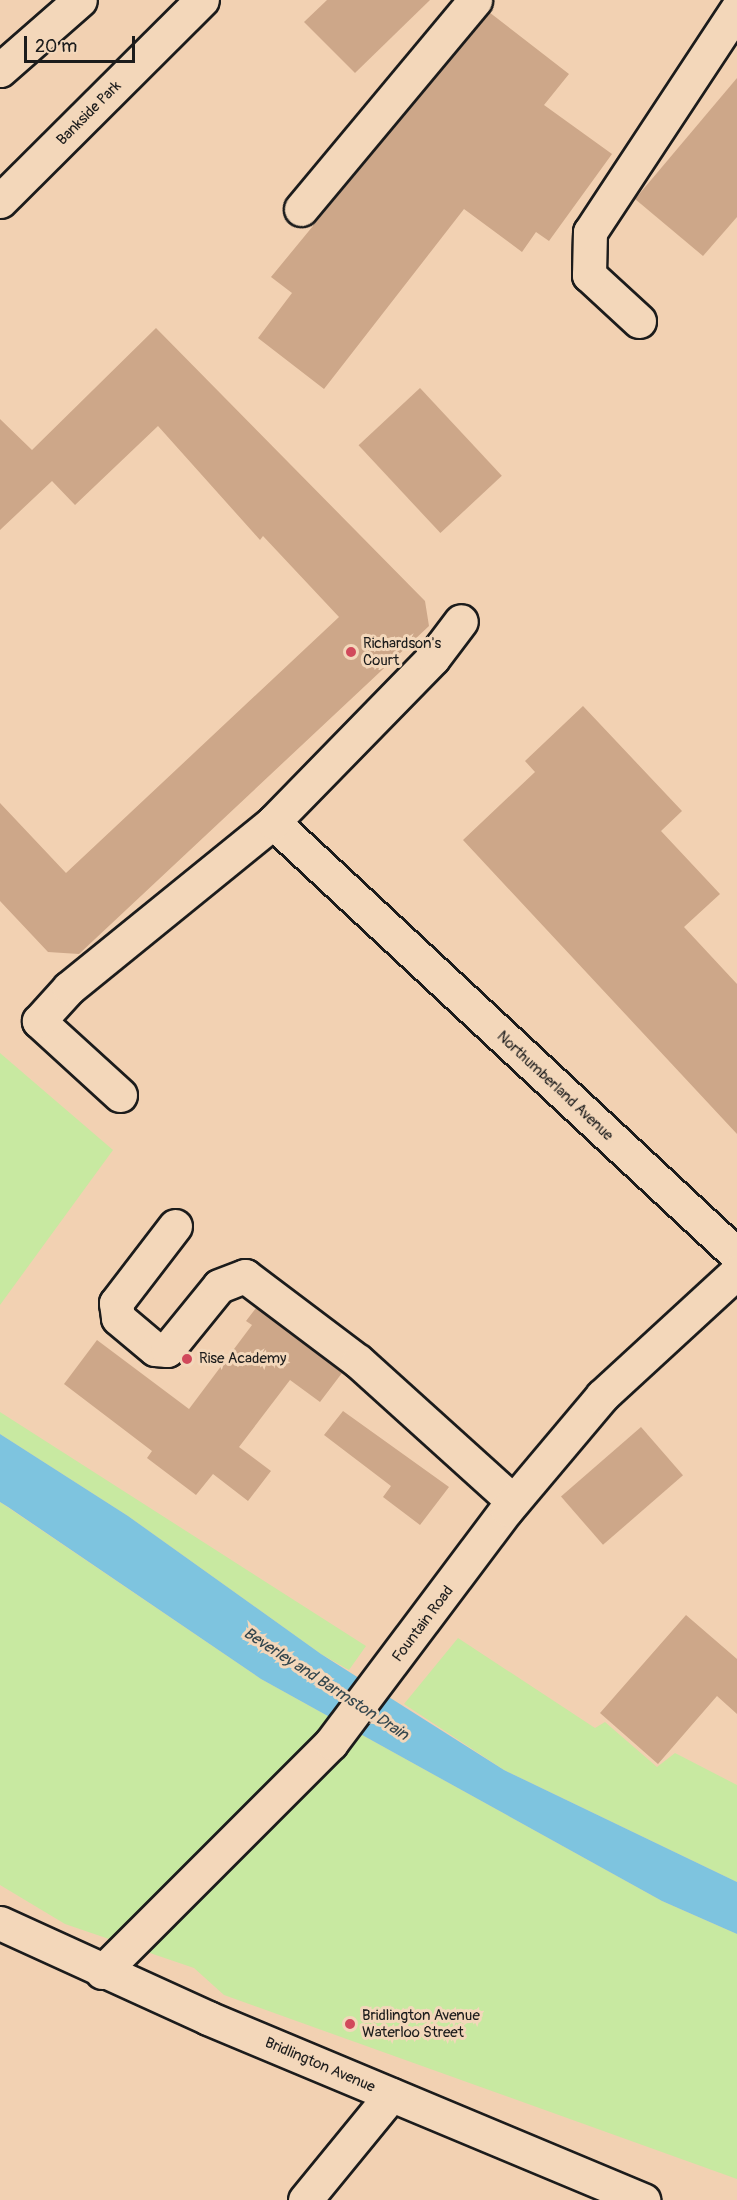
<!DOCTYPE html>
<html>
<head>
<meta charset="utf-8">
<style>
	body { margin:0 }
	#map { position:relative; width:737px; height:2200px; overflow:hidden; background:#f2d1b2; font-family:Pangolin,sans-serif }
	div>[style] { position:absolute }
	.green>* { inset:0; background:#c8e9a1 }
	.water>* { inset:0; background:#7ec4df }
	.building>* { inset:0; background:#cda789; transform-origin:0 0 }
	.roads { filter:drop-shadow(2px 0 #1c1c1c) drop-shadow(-2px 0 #1c1c1c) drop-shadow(0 2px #1c1c1c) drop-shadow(0 -2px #1c1c1c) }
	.minor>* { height:33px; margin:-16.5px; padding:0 16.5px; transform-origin:16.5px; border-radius:16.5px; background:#f3d7ba }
	.dots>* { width:16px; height:16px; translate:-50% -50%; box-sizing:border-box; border:3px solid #f3d7ba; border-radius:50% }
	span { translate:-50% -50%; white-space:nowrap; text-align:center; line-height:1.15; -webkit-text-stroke:6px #f3d7ba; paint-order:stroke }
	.street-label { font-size:15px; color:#1c1c1c }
	.poi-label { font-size:15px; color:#1c1c1c }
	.left { translate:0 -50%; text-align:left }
	.water-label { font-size:16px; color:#34464d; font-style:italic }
	.scale { position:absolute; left:24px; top:36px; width:111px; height:27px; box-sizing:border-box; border:3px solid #1c1c1c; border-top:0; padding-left:8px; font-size:18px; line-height:21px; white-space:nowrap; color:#1c1c1c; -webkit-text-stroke:4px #f3d7ba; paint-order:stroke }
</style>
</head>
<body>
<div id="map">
	<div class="green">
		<div style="clip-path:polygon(0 1053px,113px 1150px,0 1305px)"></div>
		<div style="clip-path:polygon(0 1412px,366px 1646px,349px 1670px,321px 1654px,128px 1516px,0 1434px)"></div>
		<div style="clip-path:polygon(0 1502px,261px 1679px,662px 1901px,737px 1934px,737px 2179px,224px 1995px,194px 1968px,65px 1924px,0 1885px)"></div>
		<div style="clip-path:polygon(458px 1638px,595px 1728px,605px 1722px,657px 1767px,675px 1753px,737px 1785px,737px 1882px,504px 1770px,404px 1704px)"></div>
	</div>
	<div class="water">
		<div style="clip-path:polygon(0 1434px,128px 1516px,321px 1654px,504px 1770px,737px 1882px,737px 1934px,662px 1901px,261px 1679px,8px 1507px,0 1502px)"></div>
	</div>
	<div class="building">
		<div style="clip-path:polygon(327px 0,430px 0,355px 73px,304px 22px)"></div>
		<div style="clip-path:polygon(489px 12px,569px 74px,544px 105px,612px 154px,549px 241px,536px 232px,522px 252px,464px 209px,324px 389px,258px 338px,292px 293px,271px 277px)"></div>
		<div style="clip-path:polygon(737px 78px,737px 217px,703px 256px,635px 199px)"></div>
		<div style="clip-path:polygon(156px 328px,425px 601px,429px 626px,79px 954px,48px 952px,0 901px,0 803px,66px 873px,339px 617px,263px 536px,260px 540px,158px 426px,75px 505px,52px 481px,0 530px,0 419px,32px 450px)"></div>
		<div style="left:420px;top:388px;width:120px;height:84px;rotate:47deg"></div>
		<div style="clip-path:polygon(583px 706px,682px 811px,661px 831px,720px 894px,684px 927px,737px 984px,737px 1134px,463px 840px,535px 772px,525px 761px)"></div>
		<div style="clip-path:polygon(256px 1308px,342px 1373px,320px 1402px,290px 1380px,239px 1447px,271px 1471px,248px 1501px,213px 1474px,196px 1495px,147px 1458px,152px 1451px,64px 1384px,97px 1340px,189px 1409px,252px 1325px,246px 1321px)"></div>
		<div style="clip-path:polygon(343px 1411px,449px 1487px,420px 1525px,383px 1497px,391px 1486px,324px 1435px)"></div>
		<div style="left:641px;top:1427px;width:64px;height:106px;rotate:49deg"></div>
		<div style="clip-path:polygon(686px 1615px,737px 1659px,737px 1714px,717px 1696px,658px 1764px,600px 1713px)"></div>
	</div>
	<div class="roads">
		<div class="minor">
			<div style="left:0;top:70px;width:106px;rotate:-41.2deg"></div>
			<div style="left:0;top:201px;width:285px;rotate:-44.9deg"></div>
			<div style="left:301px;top:209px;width:272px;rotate:-50.2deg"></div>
			<div style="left:639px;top:321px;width:68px;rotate:-137.4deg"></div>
			<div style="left:589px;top:275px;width:43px;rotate:-88.7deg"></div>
			<div style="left:590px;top:232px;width:267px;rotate:-56.6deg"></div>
			<div style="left:273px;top:822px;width:635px;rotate:43.02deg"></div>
			<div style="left:120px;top:1095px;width:110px;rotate:-137.6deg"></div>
			<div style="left:39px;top:1021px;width:45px;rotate:-47.7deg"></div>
			<div style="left:69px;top:988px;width:263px;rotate:-39.1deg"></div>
			<div style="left:273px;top:822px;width:229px;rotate:-45.7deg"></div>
			<div style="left:433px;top:658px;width:46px;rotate:-52.9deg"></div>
			<div style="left:175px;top:1226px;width:97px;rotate:127.5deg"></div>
			<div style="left:116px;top:1303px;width:15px;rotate:82deg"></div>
			<div style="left:118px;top:1318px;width:48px;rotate:40deg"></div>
			<div style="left:155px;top:1349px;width:12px;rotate:5deg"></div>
			<div style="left:167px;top:1350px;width:82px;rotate:-50.9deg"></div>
			<div style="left:219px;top:1286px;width:28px;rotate:-21deg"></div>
			<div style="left:245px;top:1276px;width:141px;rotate:37deg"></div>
			<div style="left:358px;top:1361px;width:209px;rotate:42.1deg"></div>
			<div style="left:0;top:1923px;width:229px;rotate:24.5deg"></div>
			<div style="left:208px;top:2018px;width:472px;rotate:22.7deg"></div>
			<div style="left:102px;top:1972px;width:324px;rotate:-45deg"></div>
			<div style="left:331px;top:1743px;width:293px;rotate:-53.1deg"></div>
			<div style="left:507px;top:1509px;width:148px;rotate:-49.9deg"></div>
			<div style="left:602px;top:1396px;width:183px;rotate:-42.6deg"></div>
			<div style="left:305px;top:2200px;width:136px;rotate:-50.7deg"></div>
		</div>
	</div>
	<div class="dots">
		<div style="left:351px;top:652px;background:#d1495b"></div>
		<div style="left:187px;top:1359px;background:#d1495b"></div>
		<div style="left:350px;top:2024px;background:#d1495b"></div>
	</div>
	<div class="street-label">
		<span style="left:89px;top:113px;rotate:-45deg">Bankside Park</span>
		<span style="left:555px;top:1086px;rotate:43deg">Northumberland Avenue</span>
		<span style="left:423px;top:1624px;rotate:-53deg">Fountain Road</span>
		<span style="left:320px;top:2065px;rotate:23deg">Bridlington Avenue</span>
	</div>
	<div class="poi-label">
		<span class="left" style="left:363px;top:652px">Richardson's<br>Court</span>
		<span class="left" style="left:199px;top:1359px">Rise Academy</span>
		<span class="left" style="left:362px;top:2024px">Bridlington Avenue<br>Waterloo Street</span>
	</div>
	<div class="water-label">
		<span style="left:326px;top:1684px;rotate:33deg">Beverley and Barmston Drain</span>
	</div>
	<div class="scale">20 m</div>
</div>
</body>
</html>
